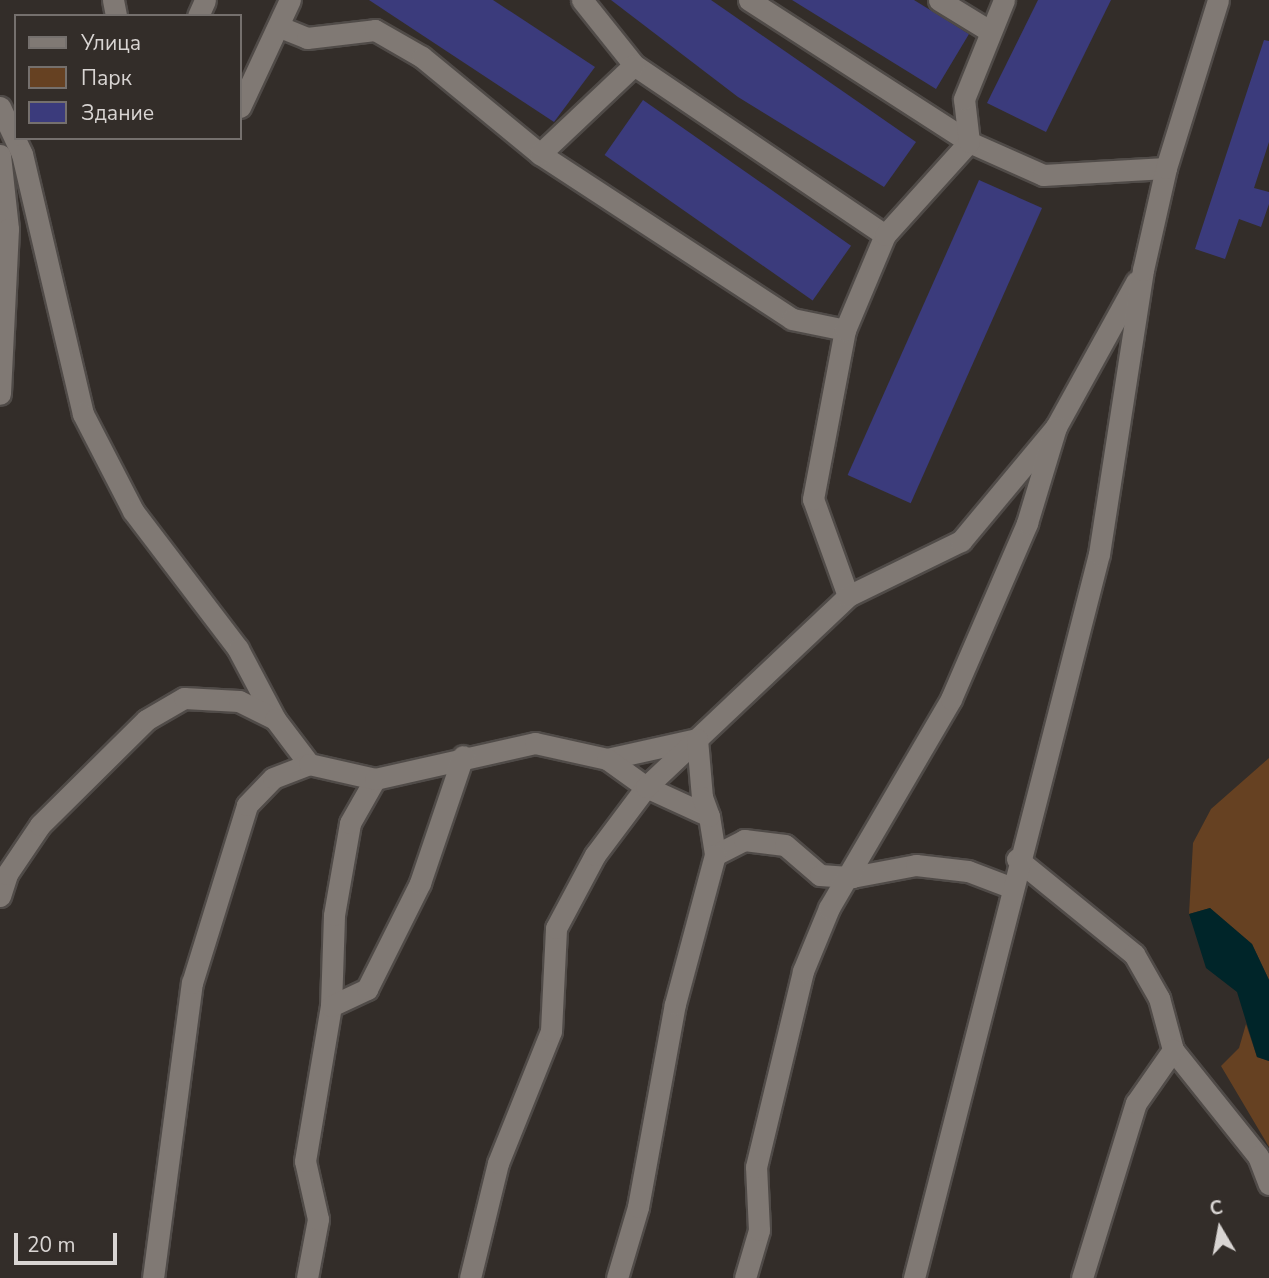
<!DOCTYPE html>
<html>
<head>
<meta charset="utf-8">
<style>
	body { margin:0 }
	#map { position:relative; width:1269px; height:1278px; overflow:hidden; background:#332d29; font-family:"Nunito Sans",sans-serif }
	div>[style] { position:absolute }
	.green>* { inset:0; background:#664122 }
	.water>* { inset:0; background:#002529 }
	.building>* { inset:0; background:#3b3b7c; transform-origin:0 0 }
	.roads { filter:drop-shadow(2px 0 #504b48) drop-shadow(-2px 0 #504b48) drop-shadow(0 2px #504b48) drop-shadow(0 -2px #504b48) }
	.minor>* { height:21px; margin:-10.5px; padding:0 10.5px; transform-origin:10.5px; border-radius:10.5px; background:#807974 }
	span { translate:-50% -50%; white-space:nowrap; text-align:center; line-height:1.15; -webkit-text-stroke:7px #332d29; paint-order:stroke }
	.legend { position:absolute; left:14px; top:14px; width:228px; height:126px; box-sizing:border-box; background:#332d29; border:2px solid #75706d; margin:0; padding:9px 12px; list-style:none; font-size:21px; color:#d9d5d3 }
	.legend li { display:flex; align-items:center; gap:14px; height:35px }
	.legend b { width:35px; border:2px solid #75706d }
	.north { position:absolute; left:1185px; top:1194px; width:70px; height:70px; -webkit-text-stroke:5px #332d29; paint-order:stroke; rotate:350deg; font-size:19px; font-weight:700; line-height:28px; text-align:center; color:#d9d5d3 }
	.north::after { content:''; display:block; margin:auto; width:24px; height:32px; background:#d9d5d3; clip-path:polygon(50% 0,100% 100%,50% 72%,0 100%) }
	.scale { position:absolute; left:14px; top:1233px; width:103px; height:32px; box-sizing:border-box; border:4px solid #d9d5d3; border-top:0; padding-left:9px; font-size:21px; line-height:24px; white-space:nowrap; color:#d9d5d3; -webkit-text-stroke:5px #332d29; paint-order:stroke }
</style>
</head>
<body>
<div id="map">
	<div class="green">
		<div style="clip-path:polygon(1269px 758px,1269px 980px,1252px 944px,1210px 908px,1189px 914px,1193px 843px,1211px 809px)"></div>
		<div style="clip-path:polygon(1246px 1024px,1257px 1057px,1269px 1061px,1269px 1147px,1221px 1066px,1239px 1048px)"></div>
	</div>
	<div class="water">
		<div style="clip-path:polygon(1210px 908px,1252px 944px,1269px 980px,1269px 1061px,1257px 1057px,1237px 992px,1206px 968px,1189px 914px)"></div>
	</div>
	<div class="building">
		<div style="clip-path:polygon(369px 0,493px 0,595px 67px,554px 122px)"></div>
		<div style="clip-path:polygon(611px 0,711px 0,916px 142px,884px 187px,738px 97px)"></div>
		<div style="clip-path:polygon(792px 0,914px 0,969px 34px,936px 89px)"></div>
		<div style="clip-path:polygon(1038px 0,1111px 0,1046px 132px,987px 103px)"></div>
		<div style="clip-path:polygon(1264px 40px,1269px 41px,1269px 142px,1254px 188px,1269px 192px,1269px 204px,1261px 227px,1239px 219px,1225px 259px,1195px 249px)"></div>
		<div style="left:643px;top:100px;width:254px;height:67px;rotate:35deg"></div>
		<div style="left:979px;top:180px;width:69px;height:323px;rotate:24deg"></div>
	</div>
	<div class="roads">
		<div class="minor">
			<div style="left:113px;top:0;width:16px;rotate:79deg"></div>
			<div style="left:582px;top:0;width:83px;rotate:51.3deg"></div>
			<div style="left:634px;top:65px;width:303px;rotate:34.1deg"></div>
			<div style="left:749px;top:0;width:262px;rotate:32.8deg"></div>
			<div style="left:969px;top:142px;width:81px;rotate:24deg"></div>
			<div style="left:1043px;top:175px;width:123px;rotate:-3.3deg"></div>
			<div style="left:939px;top:0;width:57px;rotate:31.5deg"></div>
			<div style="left:198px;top:16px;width:17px;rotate:-66deg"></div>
			<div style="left:280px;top:27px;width:29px;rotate:22deg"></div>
			<div style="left:307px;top:38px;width:68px;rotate:-6.7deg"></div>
			<div style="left:375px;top:30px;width:54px;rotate:29.9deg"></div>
			<div style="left:422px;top:57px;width:153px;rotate:39.4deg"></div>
			<div style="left:540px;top:154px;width:301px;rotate:33.2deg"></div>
			<div style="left:792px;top:319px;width:54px;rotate:11.7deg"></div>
			<div style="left:0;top:107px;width:52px;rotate:64.9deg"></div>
			<div style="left:22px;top:154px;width:267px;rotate:76.8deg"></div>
			<div style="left:83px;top:414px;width:109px;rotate:62.7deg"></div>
			<div style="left:133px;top:511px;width:173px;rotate:52.7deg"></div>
			<div style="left:238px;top:649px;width:79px;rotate:62.1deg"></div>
			<div style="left:240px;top:107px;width:118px;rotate:-65deg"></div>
			<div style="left:540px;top:154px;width:129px;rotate:-43.4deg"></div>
			<div style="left:0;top:155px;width:74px;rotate:83.8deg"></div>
			<div style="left:8px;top:229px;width:165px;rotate:92.8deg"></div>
			<div style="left:848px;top:596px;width:103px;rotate:-109.8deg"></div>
			<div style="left:813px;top:499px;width:172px;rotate:-79.3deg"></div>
			<div style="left:845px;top:330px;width:103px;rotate:-67.2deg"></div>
			<div style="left:885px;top:235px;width:125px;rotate:-47.9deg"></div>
			<div style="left:969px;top:142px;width:43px;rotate:-96.6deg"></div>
			<div style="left:964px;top:99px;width:107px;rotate:-68deg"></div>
			<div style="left:607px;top:759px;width:92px;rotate:-12.5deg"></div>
			<div style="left:697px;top:739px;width:208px;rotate:-43.4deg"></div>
			<div style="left:848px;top:596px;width:126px;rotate:-26deg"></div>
			<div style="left:961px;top:541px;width:148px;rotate:-50.2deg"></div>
			<div style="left:1056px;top:427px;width:166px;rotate:-61.1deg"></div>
			<div style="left:1017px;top:859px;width:151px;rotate:39.1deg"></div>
			<div style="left:1134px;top:954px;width:51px;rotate:60.4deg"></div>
			<div style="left:1159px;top:998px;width:54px;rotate:74.9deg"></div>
			<div style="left:1173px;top:1050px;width:136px;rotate:51.3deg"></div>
			<div style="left:1258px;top:1156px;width:30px;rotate:69deg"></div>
			<div style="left:0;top:896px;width:23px;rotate:-72deg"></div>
			<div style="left:7px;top:874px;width:59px;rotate:-56deg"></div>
			<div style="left:40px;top:825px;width:149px;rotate:-44.7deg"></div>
			<div style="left:146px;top:720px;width:44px;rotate:-30.1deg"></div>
			<div style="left:184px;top:698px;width:55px;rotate:3.1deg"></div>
			<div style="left:239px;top:701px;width:40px;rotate:26.6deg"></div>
			<div style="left:275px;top:719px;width:56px;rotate:52.9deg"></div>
			<div style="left:331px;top:1006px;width:91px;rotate:-88.1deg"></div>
			<div style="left:334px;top:915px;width:93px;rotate:-80.1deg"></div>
			<div style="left:350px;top:823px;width:51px;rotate:-60.4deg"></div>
			<div style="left:153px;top:1278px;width:298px;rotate:-82.5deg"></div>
			<div style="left:192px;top:983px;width:186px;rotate:-72.8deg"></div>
			<div style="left:247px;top:805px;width:37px;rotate:-46deg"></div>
			<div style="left:273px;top:778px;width:39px;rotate:-21deg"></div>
			<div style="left:309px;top:764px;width:68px;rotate:12.8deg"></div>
			<div style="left:375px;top:779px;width:164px;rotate:-12.7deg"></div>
			<div style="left:535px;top:743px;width:74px;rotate:12.5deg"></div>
			<div style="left:607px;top:759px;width:48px;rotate:35.7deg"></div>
			<div style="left:646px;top:787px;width:69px;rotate:24.7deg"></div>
			<div style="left:709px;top:816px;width:39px;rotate:81deg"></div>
			<div style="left:715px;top:855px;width:33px;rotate:-27deg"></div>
			<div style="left:744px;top:840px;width:41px;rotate:7deg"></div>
			<div style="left:785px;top:845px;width:46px;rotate:40.6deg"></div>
			<div style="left:820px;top:875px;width:32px;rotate:4deg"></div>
			<div style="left:852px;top:877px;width:65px;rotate:-10.6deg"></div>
			<div style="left:916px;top:865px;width:52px;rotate:6.6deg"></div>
			<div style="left:968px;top:871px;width:45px;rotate:20.9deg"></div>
			<div style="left:307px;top:1278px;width:60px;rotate:-79.4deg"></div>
			<div style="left:318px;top:1219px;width:59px;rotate:-102.6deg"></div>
			<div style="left:305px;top:1161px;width:157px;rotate:-80.5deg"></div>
			<div style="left:331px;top:1006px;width:40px;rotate:-25deg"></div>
			<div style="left:367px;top:989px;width:119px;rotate:-63.4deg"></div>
			<div style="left:420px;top:883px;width:134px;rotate:-71.3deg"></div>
			<div style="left:470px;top:1278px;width:118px;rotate:-76.3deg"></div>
			<div style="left:498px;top:1163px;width:142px;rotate:-68.1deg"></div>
			<div style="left:551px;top:1031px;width:103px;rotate:-87.2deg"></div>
			<div style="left:556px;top:928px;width:83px;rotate:-61.9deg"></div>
			<div style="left:595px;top:855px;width:85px;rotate:-53.1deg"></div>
			<div style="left:646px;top:787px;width:70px;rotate:-43.3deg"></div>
			<div style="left:697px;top:739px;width:58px;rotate:85.1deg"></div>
			<div style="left:702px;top:797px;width:20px;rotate:70deg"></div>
			<div style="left:617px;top:1278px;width:74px;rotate:-73.5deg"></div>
			<div style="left:638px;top:1207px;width:206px;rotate:-79.7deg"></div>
			<div style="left:675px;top:1004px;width:154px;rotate:-75deg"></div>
			<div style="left:745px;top:1278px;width:50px;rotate:-73.7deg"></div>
			<div style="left:759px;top:1230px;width:63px;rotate:-92.7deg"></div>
			<div style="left:756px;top:1167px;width:202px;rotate:-76.5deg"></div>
			<div style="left:803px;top:971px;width:68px;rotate:-67.6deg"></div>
			<div style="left:829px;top:908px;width:242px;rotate:-59.7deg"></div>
			<div style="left:951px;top:699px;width:192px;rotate:-66.6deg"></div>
			<div style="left:1027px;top:523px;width:100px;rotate:-73.2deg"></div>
			<div style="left:914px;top:1278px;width:747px;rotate:-75.67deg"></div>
			<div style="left:1099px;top:554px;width:287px;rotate:-81.2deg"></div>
			<div style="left:1143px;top:270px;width:105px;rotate:-77.3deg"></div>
			<div style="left:1166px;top:168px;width:176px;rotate:-72.8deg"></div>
			<div style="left:1082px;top:1278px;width:183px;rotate:-72.9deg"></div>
			<div style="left:1136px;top:1103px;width:65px;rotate:-55.1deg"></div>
		</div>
	</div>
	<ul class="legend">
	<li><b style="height:9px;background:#807974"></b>Улица</li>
	<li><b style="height:19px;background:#664122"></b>Парк</li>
	<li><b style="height:19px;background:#3b3b7c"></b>Здание</li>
	</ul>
	<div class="north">С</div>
	<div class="scale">20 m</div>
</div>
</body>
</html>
